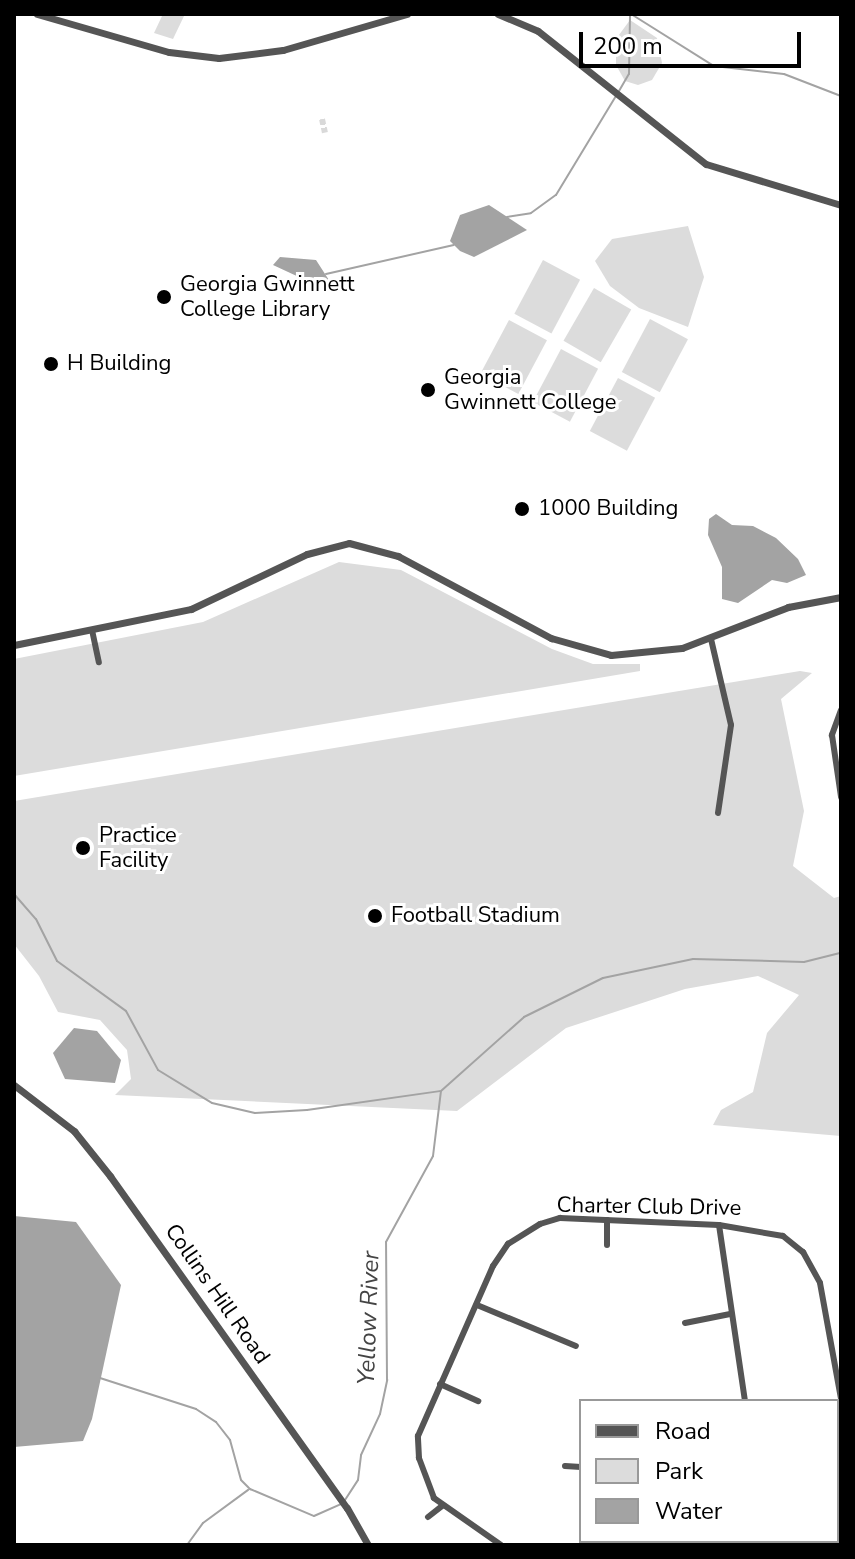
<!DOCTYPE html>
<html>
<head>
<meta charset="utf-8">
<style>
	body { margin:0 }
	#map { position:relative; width:855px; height:1559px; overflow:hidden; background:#fff; font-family:"Nunito Sans",sans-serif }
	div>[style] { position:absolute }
	.green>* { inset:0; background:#dcdcdc; transform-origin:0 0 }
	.water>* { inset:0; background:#a3a3a3 }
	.stream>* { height:2px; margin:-1px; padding:0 1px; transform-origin:1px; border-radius:1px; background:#a3a3a3 }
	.minor-tunnel>* { height:6px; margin-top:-3px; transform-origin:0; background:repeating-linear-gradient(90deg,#d9d9d9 0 6px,transparent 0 9px) }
	.minor>* { height:6px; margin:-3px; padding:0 3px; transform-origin:3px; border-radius:3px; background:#555 }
	.tertiary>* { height:7px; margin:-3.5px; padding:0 3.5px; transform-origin:3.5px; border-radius:3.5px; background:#555 }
	.dots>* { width:22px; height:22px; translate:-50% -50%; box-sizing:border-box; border:4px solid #fff; border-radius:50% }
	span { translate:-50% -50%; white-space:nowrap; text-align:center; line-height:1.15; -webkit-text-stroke:6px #fff; paint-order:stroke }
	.poi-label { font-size:22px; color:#000 }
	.left { translate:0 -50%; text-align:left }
	.street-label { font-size:22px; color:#000 }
	.water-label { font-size:24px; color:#444; font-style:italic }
	.frame { position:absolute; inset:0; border:16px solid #000; pointer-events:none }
	.legend { position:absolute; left:579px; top:1399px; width:260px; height:144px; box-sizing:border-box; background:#fff; border:2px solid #999; margin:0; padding:10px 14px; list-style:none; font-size:24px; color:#000 }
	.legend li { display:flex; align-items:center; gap:16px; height:40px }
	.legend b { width:40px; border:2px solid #999 }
	.scale { position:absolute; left:579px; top:32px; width:222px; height:36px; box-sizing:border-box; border:4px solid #000; border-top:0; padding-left:10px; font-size:24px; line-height:28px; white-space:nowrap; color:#000; -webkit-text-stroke:6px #fff; paint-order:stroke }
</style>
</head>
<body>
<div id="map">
	<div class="green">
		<div style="clip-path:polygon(163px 14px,185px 14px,173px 39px,154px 33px)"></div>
		<div style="clip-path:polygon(630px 20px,657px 38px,662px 63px,652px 80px,638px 85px,625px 81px,616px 65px,616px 39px)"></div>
		<div style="clip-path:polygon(688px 226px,704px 277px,688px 327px,639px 308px,610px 286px,595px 261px,612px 239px)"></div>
		<div style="left:543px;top:260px;width:42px;height:61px;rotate:28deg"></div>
		<div style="left:594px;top:288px;width:43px;height:61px;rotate:30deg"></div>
		<div style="left:650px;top:319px;width:43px;height:60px;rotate:28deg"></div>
		<div style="left:509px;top:320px;width:43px;height:61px;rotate:28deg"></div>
		<div style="left:561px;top:349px;width:42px;height:60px;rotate:28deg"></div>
		<div style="left:618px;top:378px;width:42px;height:60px;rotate:28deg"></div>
		<div style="clip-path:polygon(339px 562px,401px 570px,552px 649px,593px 664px,640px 664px,640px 671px,14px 776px,14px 659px,203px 622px)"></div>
		<div style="clip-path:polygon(800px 671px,812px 673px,781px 699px,804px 811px,793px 866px,834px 898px,841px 896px,841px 1136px,713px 1125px,721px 1110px,753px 1092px,767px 1033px,799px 995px,758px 976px,685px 989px,566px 1028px,457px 1111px,115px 1095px,131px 1079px,127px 1050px,100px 1020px,58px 1012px,39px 976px,14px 944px,14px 801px)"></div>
	</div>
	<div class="water">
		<div style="clip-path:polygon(489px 205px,527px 230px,474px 257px,460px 251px,450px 241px,460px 215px)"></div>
		<div style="clip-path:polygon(280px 257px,316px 260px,336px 291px,305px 293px,301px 278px,273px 265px)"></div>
		<div style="clip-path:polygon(716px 514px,732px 525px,753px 526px,776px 538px,798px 559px,806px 575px,787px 583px,772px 580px,738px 603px,722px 599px,722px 567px,708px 535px,709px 519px)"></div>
		<div style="clip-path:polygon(74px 1028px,97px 1031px,121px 1060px,115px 1083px,65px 1079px,53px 1053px)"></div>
		<div style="clip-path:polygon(14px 1216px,76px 1222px,121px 1285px,92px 1419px,83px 1441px,14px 1447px)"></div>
	</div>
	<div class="stream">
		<div style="left:631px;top:14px;width:98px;rotate:32.1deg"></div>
		<div style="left:714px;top:66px;width:70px;rotate:6.5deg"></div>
		<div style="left:784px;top:74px;width:61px;rotate:21.1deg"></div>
		<div style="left:619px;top:91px;width:20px;rotate:-60deg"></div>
		<div style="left:629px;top:74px;width:60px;rotate:-89deg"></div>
		<div style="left:507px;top:217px;width:24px;rotate:-9deg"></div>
		<div style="left:531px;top:213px;width:31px;rotate:-36deg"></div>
		<div style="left:556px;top:195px;width:116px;rotate:-58.8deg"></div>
		<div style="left:326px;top:274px;width:131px;rotate:-12.8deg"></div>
		<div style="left:14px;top:894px;width:33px;rotate:49deg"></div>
		<div style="left:36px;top:919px;width:47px;rotate:63.4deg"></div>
		<div style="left:57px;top:961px;width:85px;rotate:35.9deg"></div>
		<div style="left:126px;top:1011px;width:67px;rotate:61.5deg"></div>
		<div style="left:158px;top:1070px;width:63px;rotate:31.4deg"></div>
		<div style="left:212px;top:1103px;width:44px;rotate:13.1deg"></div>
		<div style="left:255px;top:1113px;width:52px;rotate:-3.3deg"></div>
		<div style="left:307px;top:1110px;width:134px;rotate:-8.1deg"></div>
		<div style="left:100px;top:1378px;width:101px;rotate:17.9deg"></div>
		<div style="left:196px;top:1409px;width:24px;rotate:33deg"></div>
		<div style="left:216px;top:1422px;width:23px;rotate:52deg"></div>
		<div style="left:230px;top:1440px;width:41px;rotate:74.6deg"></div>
		<div style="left:241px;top:1480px;width:13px;rotate:45deg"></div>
		<div style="left:250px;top:1489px;width:69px;rotate:22.9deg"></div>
		<div style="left:314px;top:1516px;width:30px;rotate:-24deg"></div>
		<div style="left:345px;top:1500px;width:24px;rotate:-57deg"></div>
		<div style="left:358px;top:1480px;width:25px;rotate:-83deg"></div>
		<div style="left:361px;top:1455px;width:45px;rotate:-65.1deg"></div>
		<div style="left:380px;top:1414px;width:35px;rotate:-78deg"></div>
		<div style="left:387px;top:1380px;width:138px;rotate:-90.4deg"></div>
		<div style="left:386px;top:1242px;width:98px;rotate:-61.3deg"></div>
		<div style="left:433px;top:1156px;width:65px;rotate:-83deg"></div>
		<div style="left:441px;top:1091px;width:111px;rotate:-41.7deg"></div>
		<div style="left:524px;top:1017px;width:88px;rotate:-26.3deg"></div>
		<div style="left:603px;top:978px;width:92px;rotate:-11.9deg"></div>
		<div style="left:693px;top:959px;width:111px;rotate:1.5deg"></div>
		<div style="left:804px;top:962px;width:38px;rotate:-14deg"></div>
		<div style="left:187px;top:1545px;width:27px;rotate:-54deg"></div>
		<div style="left:203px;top:1523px;width:56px;rotate:-36.3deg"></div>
	</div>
	<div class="minor-tunnel">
		<div style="left:322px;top:119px;width:14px;rotate:78deg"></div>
	</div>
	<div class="minor">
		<div style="left:92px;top:630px;width:33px;rotate:78deg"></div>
		<div style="left:711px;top:639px;width:88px;rotate:76.9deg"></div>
		<div style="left:731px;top:725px;width:89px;rotate:98.4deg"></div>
		<div style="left:841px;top:710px;width:27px;rotate:110deg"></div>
		<div style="left:832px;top:735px;width:63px;rotate:81.7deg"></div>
		<div style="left:607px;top:1220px;width:25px;rotate:90deg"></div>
		<div style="left:719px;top:1225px;width:178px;rotate:81.6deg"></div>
		<div style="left:477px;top:1305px;width:107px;rotate:22.5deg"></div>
		<div style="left:685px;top:1323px;width:46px;rotate:-11.3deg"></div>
		<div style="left:440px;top:1384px;width:42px;rotate:24.1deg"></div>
		<div style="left:565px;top:1466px;width:16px;rotate:4deg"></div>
		<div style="left:428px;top:1517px;width:18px;rotate:-38deg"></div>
		<div style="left:645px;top:1541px;width:9px;rotate:27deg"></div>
		<div style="left:501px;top:1545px;width:82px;rotate:-145deg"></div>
		<div style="left:434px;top:1498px;width:43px;rotate:-110.6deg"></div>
		<div style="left:419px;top:1458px;width:22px;rotate:-93deg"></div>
		<div style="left:418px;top:1436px;width:186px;rotate:-66.2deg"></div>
		<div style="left:493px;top:1266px;width:27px;rotate:-56deg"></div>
		<div style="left:508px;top:1244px;width:38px;rotate:-32deg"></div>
		<div style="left:540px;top:1224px;width:21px;rotate:-17deg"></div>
		<div style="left:560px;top:1218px;width:159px;rotate:2.5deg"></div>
		<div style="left:719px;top:1225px;width:65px;rotate:9.8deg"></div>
		<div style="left:783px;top:1236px;width:26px;rotate:39deg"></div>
		<div style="left:803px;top:1252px;width:35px;rotate:61deg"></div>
		<div style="left:820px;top:1283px;width:118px;rotate:79.7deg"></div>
		<div style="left:604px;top:1545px;width:5px;rotate:-53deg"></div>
	</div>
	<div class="tertiary">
		<div style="left:37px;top:14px;width:137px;rotate:16.1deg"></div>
		<div style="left:169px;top:52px;width:50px;rotate:6.8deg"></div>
		<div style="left:219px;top:58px;width:64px;rotate:-7.1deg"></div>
		<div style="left:283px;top:50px;width:129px;rotate:-16.2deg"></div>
		<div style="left:498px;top:14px;width:43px;rotate:23deg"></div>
		<div style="left:538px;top:31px;width:214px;rotate:38.4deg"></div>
		<div style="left:706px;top:164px;width:141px;rotate:16.9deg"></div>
		<div style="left:14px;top:645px;width:181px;rotate:-11.5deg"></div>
		<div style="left:191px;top:609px;width:128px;rotate:-25.4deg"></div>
		<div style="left:307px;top:554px;width:43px;rotate:-14.7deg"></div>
		<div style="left:349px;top:543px;width:51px;rotate:14.9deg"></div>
		<div style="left:398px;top:556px;width:174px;rotate:28.2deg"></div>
		<div style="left:551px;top:638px;width:62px;rotate:15.8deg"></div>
		<div style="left:611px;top:655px;width:71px;rotate:-5.6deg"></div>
		<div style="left:682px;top:648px;width:114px;rotate:-21.1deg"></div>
		<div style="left:788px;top:607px;width:54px;rotate:-10.7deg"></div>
		<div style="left:14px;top:1085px;width:76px;rotate:37.5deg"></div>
		<div style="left:74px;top:1131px;width:58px;rotate:51.3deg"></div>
		<div style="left:110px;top:1176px;width:408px;rotate:54.5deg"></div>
		<div style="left:347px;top:1508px;width:43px;rotate:60.4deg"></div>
	</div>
	<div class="dots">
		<div style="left:164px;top:297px;background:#000"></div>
		<div style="left:51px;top:364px;background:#000"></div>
		<div style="left:428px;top:390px;background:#000"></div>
		<div style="left:522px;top:509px;background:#000"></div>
		<div style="left:83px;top:848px;background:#000"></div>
		<div style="left:375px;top:916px;background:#000"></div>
	</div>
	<div class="poi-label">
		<span class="left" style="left:180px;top:297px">Georgia Gwinnett<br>College Library</span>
		<span class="left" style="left:67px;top:364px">H Building</span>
		<span class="left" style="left:444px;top:390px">Georgia<br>Gwinnett College</span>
		<span class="left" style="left:538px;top:509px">1000 Building</span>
		<span class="left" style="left:99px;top:848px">Practice<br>Facility</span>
		<span class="left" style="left:391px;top:916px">Football Stadium</span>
	</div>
	<div class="street-label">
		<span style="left:649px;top:1207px;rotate:1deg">Charter Club Drive</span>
		<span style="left:217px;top:1294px;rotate:55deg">Collins Hill Road</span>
	</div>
	<div class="water-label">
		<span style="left:369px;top:1318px;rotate:-88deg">Yellow River</span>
	</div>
	<div class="frame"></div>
	<ul class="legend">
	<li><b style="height:10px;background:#555"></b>Road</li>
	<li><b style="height:22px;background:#dcdcdc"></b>Park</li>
	<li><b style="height:22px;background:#a3a3a3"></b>Water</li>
	</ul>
	<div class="scale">200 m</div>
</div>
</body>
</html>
